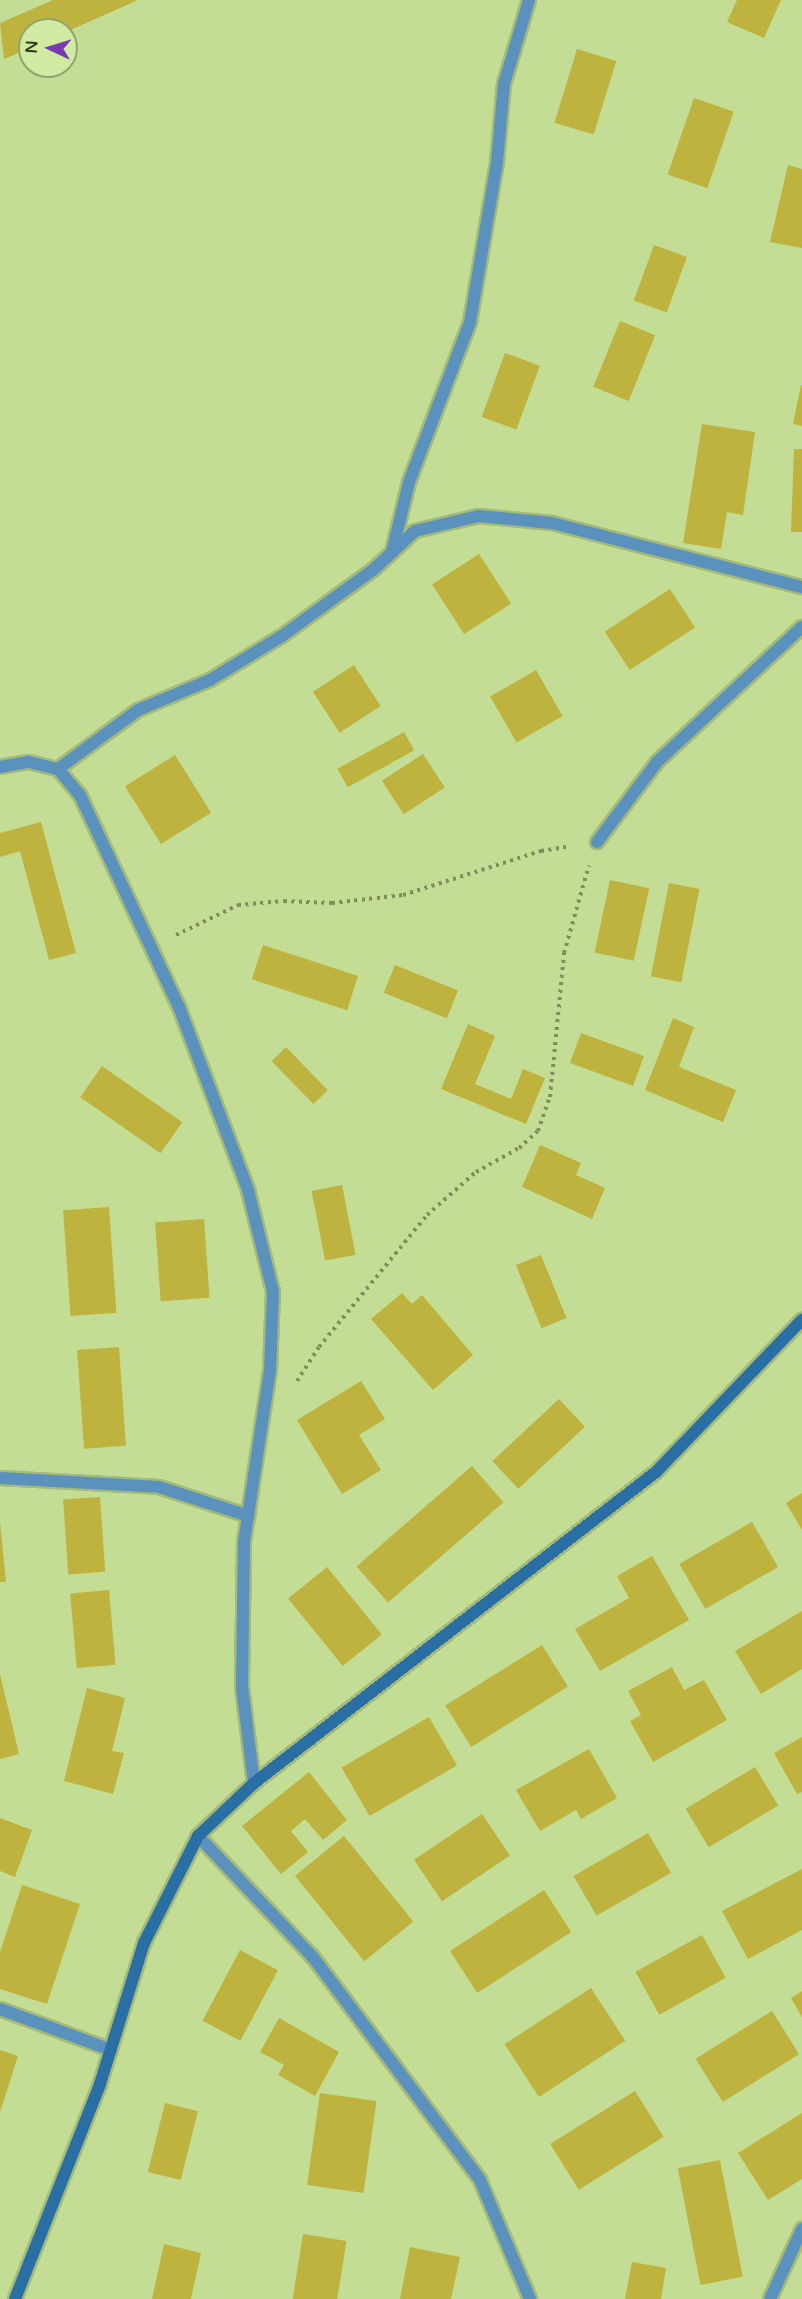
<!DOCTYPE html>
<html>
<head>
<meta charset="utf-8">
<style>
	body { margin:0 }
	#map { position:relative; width:802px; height:2299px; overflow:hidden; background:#c4dd95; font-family:"Varela Round",sans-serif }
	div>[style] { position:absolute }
	.building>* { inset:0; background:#bdb33e; transform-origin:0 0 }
	.path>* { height:4px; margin-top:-2px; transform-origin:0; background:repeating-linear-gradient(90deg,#7d8e5b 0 3px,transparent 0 7.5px) }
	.roads { filter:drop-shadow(2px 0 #a4ba7b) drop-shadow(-2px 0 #a4ba7b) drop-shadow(0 2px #a4ba7b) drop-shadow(0 -2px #a4ba7b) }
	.street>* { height:12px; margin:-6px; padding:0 6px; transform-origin:6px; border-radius:6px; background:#5b91bd }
	.secondary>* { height:12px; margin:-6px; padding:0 6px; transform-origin:6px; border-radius:6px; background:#296fa3 }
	span { translate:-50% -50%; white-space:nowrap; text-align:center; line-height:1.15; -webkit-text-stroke:6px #d0eaa2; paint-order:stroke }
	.north { position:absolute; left:18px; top:18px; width:60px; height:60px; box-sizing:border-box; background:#d0eaa2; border:2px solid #91a46e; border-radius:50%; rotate:274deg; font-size:16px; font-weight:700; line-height:24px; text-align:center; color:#323c1f }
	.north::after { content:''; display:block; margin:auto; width:21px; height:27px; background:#773ab0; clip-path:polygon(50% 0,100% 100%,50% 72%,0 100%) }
</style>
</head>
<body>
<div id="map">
	<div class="building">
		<div style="clip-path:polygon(53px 0,138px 0,66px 32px,30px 30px,30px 48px,4px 59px,0 23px)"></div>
		<div style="clip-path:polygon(737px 0,781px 0,764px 38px,727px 22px)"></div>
		<div style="left:577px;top:49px;width:41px;height:77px;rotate:17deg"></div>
		<div style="left:694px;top:98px;width:42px;height:81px;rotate:19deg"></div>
		<div style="clip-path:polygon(788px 165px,802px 169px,802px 248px,770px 242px)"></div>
		<div style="left:654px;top:245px;width:35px;height:59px;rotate:20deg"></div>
		<div style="left:620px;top:321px;width:38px;height:71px;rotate:22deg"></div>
		<div style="left:505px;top:353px;width:37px;height:68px;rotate:20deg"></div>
		<div style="clip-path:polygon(801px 385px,802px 385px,802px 426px,793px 424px)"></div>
		<div style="clip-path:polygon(702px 424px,755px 432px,743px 515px,727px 512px,721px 549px,683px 543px)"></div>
		<div style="clip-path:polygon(794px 449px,802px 449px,802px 532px,791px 532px)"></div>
		<div style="left:479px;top:554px;width:59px;height:56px;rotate:57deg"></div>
		<div style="left:670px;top:589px;width:46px;height:78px;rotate:57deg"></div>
		<div style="left:354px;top:665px;width:49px;height:49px;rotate:57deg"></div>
		<div style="left:536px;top:670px;width:53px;height:53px;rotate:60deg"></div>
		<div style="left:404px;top:732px;width:21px;height:76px;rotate:61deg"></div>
		<div style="left:423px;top:754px;width:40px;height:49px;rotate:57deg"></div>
		<div style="left:175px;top:755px;width:68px;height:59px;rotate:58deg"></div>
		<div style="clip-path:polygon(41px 822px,76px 953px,49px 960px,20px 851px,0 857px,0 833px)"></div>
		<div style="left:610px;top:880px;width:40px;height:74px;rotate:12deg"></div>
		<div style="left:669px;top:883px;width:31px;height:95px;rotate:11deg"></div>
		<div style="left:263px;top:945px;width:100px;height:36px;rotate:18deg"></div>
		<div style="left:395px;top:965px;width:68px;height:30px;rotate:22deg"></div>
		<div style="clip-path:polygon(673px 1018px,694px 1027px,679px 1067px,736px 1090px,723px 1122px,645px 1090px)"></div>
		<div style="clip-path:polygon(468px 1024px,495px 1036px,475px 1084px,511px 1099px,523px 1069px,545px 1078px,526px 1124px,441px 1089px)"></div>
		<div style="left:581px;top:1033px;width:67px;height:32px;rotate:20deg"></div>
		<div style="left:286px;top:1047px;width:60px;height:20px;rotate:46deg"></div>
		<div style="left:102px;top:1066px;width:98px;height:38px;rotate:35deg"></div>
		<div style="clip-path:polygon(540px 1145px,581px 1163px,576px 1175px,605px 1188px,592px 1219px,522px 1187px)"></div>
		<div style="left:342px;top:1185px;width:71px;height:31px;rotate:79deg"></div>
		<div style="left:109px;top:1207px;width:106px;height:46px;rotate:86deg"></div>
		<div style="left:204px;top:1219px;width:79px;height:49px;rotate:86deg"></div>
		<div style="left:541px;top:1255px;width:68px;height:27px;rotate:68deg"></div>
		<div style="clip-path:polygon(402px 1293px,412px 1304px,422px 1295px,473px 1355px,433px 1390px,371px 1319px)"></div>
		<div style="left:119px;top:1347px;width:99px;height:42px;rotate:86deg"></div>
		<div style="clip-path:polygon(361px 1381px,385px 1419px,359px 1435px,381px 1470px,342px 1494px,297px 1420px)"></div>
		<div style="left:559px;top:1399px;width:38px;height:91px;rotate:47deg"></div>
		<div style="left:472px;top:1466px;width:48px;height:153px;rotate:49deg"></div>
		<div style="clip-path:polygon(802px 1493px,802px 1530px,786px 1503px)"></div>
		<div style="left:100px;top:1497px;width:75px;height:37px;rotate:86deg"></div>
		<div style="clip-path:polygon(0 1521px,6px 1582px,0 1582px)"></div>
		<div style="left:752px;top:1522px;width:52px;height:84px;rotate:60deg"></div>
		<div style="clip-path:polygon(652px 1556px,689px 1620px,600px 1671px,575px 1629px,629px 1598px,617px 1576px)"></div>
		<div style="left:327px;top:1567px;width:87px;height:50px;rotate:51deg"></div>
		<div style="left:109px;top:1590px;width:75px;height:39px;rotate:85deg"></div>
		<div style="clip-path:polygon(802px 1611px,802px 1669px,761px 1694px,735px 1651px)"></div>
		<div style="left:542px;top:1645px;width:49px;height:114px;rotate:58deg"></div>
		<div style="clip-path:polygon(672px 1667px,684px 1690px,704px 1680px,727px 1720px,653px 1762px,630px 1721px,641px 1715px,628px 1691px)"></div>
		<div style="clip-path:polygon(0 1674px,19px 1754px,0 1759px)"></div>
		<div style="clip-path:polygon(87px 1688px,125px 1698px,112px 1751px,124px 1753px,113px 1794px,64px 1781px)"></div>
		<div style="left:429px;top:1717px;width:56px;height:101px;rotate:60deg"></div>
		<div style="clip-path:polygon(802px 1737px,802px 1792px,797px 1794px,774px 1753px)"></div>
		<div style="clip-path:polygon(589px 1749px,617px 1798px,581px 1819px,576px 1810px,540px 1831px,516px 1790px)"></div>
		<div style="left:755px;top:1767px;width:45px;height:81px;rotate:59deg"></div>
		<div style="clip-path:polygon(309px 1772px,347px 1820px,323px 1840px,305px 1819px,291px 1831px,308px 1852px,281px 1874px,242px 1826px)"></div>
		<div style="left:482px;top:1814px;width:50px;height:82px;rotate:56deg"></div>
		<div style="clip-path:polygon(0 1818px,32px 1830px,15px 1877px,0 1871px)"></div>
		<div style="left:648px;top:1833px;width:46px;height:86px;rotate:60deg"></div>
		<div style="left:344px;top:1836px;width:110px;height:63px;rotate:51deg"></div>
		<div style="clip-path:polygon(802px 1869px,802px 1930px,748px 1959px,722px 1911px)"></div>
		<div style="clip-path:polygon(22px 1885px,80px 1904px,47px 2004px,0 1989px,0 1952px)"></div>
		<div style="left:544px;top:1890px;width:50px;height:112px;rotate:57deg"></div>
		<div style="left:702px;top:1935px;width:49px;height:76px;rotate:61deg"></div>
		<div style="left:240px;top:1950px;width:43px;height:80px;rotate:28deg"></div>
		<div style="left:591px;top:1988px;width:63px;height:103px;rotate:57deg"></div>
		<div style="clip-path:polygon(802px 1991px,802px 2017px,791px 1998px)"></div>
		<div style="left:772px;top:2011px;width:51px;height:90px;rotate:58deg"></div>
		<div style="clip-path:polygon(279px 2018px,339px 2052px,315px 2096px,278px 2075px,284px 2065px,260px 2052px)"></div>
		<div style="clip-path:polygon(0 2050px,18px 2056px,0 2112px)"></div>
		<div style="left:635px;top:2091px;width:54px;height:100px;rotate:58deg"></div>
		<div style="left:320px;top:2093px;width:57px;height:93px;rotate:8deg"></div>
		<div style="left:165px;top:2103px;width:34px;height:71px;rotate:14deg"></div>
		<div style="clip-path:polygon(802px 2113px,802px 2179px,768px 2200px,738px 2153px)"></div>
		<div style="left:720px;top:2160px;width:119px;height:43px;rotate:79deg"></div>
		<div style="left:303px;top:2234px;width:44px;height:66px;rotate:9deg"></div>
		<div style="clip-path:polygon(164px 2244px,201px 2253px,191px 2299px,152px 2299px)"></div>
		<div style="clip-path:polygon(410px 2247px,460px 2257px,451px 2299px,400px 2299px)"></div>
		<div style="clip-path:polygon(632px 2262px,666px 2268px,661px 2299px,625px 2299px)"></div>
	</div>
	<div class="path">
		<div style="left:176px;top:935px;width:69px;rotate:-25.8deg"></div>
		<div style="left:238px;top:905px;width:46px;rotate:-5deg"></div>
		<div style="left:284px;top:901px;width:48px;rotate:2.4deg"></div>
		<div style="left:332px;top:903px;width:71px;rotate:-6.4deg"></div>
		<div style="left:403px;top:895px;width:145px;rotate:-17.7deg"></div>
		<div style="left:541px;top:851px;width:30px;rotate:-9deg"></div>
		<div style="left:297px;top:1381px;width:40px;rotate:-57.1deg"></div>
		<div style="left:319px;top:1347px;width:171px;rotate:-50.7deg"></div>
		<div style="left:427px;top:1215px;width:65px;rotate:-41.3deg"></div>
		<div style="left:476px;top:1172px;width:49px;rotate:-29.2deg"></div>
		<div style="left:519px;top:1148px;width:25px;rotate:-42deg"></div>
		<div style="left:538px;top:1131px;width:36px;rotate:-71deg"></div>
		<div style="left:550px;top:1097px;width:145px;rotate:-84.4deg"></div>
		<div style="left:564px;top:953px;width:91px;rotate:-74.1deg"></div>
	</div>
	<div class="roads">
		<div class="street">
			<div style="left:392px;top:552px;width:72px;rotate:-76.3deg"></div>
			<div style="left:409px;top:482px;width:171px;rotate:-69.1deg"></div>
			<div style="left:470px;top:322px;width:162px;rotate:-80.4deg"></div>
			<div style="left:497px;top:162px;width:78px;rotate:-84.9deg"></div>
			<div style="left:504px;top:84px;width:88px;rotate:-73.4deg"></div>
			<div style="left:0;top:767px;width:29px;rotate:-10deg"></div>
			<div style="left:29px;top:762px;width:30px;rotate:14deg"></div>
			<div style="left:58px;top:769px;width:34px;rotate:50deg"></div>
			<div style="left:80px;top:795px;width:234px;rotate:65deg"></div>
			<div style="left:179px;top:1007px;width:196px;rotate:69.3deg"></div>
			<div style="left:248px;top:1190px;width:105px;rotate:76.2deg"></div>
			<div style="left:273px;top:1292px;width:78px;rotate:92.2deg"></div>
			<div style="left:270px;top:1370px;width:174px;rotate:98.6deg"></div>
			<div style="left:244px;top:1542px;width:145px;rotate:90.8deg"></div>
			<div style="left:242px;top:1687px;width:97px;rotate:82.9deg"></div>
			<div style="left:58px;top:769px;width:99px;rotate:-36.4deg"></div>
			<div style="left:138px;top:710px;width:78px;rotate:-22.6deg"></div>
			<div style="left:210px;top:680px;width:84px;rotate:-31.4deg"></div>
			<div style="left:282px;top:636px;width:112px;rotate:-36deg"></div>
			<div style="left:373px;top:570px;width:57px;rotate:-42.9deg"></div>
			<div style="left:415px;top:531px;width:66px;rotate:-13.2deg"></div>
			<div style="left:479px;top:516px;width:73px;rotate:5.5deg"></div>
			<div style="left:552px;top:523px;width:258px;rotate:14.4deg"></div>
			<div style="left:597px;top:842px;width:100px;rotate:-53.1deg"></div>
			<div style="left:657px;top:762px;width:198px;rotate:-43deg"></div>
			<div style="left:0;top:1478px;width:159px;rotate:3.2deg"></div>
			<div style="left:159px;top:1487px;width:94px;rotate:18deg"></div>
			<div style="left:198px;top:1836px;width:166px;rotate:46.5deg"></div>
			<div style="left:312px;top:1956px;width:280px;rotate:53.1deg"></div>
			<div style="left:480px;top:2180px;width:129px;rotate:67.2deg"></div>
			<div style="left:0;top:2009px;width:118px;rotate:20.3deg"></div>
			<div style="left:770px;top:2299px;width:77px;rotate:-65.4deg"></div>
		</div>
		<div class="secondary">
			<div style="left:15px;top:2299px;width:231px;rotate:-68.4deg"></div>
			<div style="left:100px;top:2084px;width:148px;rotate:-72.7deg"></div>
			<div style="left:144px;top:1943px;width:120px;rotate:-63.2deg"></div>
			<div style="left:198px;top:1836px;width:77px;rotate:-43.4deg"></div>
			<div style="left:254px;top:1783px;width:508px;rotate:-37.73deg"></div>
			<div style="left:656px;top:1472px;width:211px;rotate:-46.2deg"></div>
		</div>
	</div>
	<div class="north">N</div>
</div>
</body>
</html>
